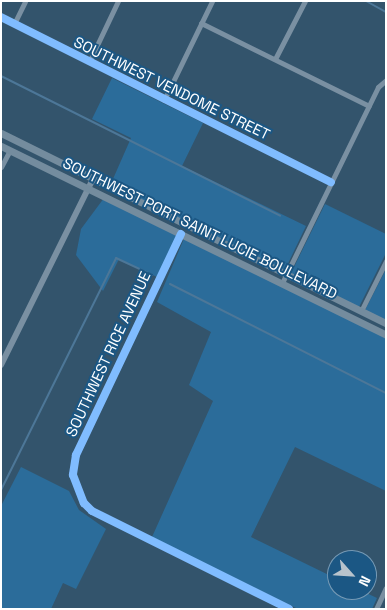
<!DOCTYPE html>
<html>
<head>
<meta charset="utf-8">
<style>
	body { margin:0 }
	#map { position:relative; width:387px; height:610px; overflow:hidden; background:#33546c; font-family:"Space Grotesk",sans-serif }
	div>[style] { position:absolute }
	.green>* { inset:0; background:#2b6c9a }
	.stream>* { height:2px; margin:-1px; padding:0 1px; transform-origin:1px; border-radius:1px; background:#4d7798 }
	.minor>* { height:5px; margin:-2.5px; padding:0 2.5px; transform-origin:2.5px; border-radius:2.5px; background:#7a90a2 }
	.tertiary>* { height:6px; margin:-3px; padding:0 3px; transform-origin:3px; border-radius:3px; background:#7a90a2 }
	.secondary>* { height:7px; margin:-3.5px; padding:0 3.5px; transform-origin:3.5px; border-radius:3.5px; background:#748c9e }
	.cycleway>* { height:8px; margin:-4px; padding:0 4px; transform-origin:4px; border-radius:4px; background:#80bcff }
	span { translate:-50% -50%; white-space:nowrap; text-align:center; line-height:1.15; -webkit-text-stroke:4px #1b5784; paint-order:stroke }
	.street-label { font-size:15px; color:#fff }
	.frame { position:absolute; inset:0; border:2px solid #fff; pointer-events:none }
	.north { position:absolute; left:327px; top:550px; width:50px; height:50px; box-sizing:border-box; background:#1b5784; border:1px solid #769ab5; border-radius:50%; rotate:116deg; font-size:14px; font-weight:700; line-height:20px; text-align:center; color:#fff }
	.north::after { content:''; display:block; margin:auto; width:18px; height:22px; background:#b8c3cc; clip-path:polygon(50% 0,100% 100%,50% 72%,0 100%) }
</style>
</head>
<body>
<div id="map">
	<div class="green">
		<div style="clip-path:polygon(112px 78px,203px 123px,182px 166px,306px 226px,283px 274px,109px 188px,131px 138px,92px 119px)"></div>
		<div style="clip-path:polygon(104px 198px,180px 230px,157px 277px,119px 259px,103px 291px,76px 255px,81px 229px)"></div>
		<div style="clip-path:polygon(325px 204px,386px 234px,386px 253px,357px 311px,289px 277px)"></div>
		<div style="clip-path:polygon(186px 234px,386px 335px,386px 491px,295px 447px,251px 537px,337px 579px,337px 590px,360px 590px,377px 598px,372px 609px,298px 609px,152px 537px,213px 401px,189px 385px,211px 332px,157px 302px)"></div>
		<div style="clip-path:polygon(386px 269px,386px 325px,363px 314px)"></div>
		<div style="clip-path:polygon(21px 467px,69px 491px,79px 510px,106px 529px,76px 589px,63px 583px,51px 609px,1px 609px,1px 506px)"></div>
	</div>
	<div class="stream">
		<div style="left:366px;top:1px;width:23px;rotate:29deg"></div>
		<div style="left:1px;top:76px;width:312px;rotate:26.6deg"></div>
		<div style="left:170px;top:284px;width:242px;rotate:26.8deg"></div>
		<div style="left:1px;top:490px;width:259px;rotate:-63.6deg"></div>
		<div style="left:116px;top:258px;width:40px;rotate:25deg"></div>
	</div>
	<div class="minor">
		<div style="left:1px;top:17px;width:369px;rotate:26.6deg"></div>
		<div style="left:201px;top:23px;width:187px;rotate:26.3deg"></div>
		<div style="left:14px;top:24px;width:25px;rotate:-64deg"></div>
		<div style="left:275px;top:59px;width:65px;rotate:-62.7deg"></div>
		<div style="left:89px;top:62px;width:68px;rotate:-64.6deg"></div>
		<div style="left:164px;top:100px;width:110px;rotate:-64.1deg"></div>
		<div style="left:1px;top:167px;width:19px;rotate:-62deg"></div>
		<div style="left:181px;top:234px;width:245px;rotate:115.4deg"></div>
		<div style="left:76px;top:455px;width:20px;rotate:99deg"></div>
		<div style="left:73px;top:475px;width:30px;rotate:69deg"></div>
		<div style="left:84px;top:503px;width:11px;rotate:45deg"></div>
		<div style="left:92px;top:511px;width:220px;rotate:26.4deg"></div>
		<div style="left:282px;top:283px;width:218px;rotate:-63.9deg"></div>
		<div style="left:378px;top:87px;width:11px;rotate:-41deg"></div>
		<div style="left:361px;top:311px;width:56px;rotate:-63.4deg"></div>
		<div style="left:376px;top:609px;width:23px;rotate:-65deg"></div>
	</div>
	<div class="tertiary">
		<div style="left:1px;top:365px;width:208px;rotate:-63.7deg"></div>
	</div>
	<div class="secondary">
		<div style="left:1px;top:133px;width:429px;rotate:26.3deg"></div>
		<div style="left:1px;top:146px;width:429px;rotate:26.1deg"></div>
	</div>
	<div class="cycleway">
		<div style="left:1px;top:17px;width:369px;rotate:26.6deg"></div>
		<div style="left:181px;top:234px;width:245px;rotate:115.4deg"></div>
		<div style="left:76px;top:455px;width:20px;rotate:99deg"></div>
		<div style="left:73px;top:475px;width:30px;rotate:69deg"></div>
		<div style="left:84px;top:503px;width:11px;rotate:45deg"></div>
		<div style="left:92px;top:511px;width:220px;rotate:26.4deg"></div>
	</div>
	<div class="street-label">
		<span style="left:172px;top:88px;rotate:26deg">SOUTHWEST VENDOME STREET</span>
		<span style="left:200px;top:228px;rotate:26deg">SOUTHWEST PORT SAINT LUCIE BOULEVARD</span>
		<span style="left:108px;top:354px;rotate:-65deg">SOUTHWEST RICE AVENUE</span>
	</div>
	<div class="frame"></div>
	<div class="north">N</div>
</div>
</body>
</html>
